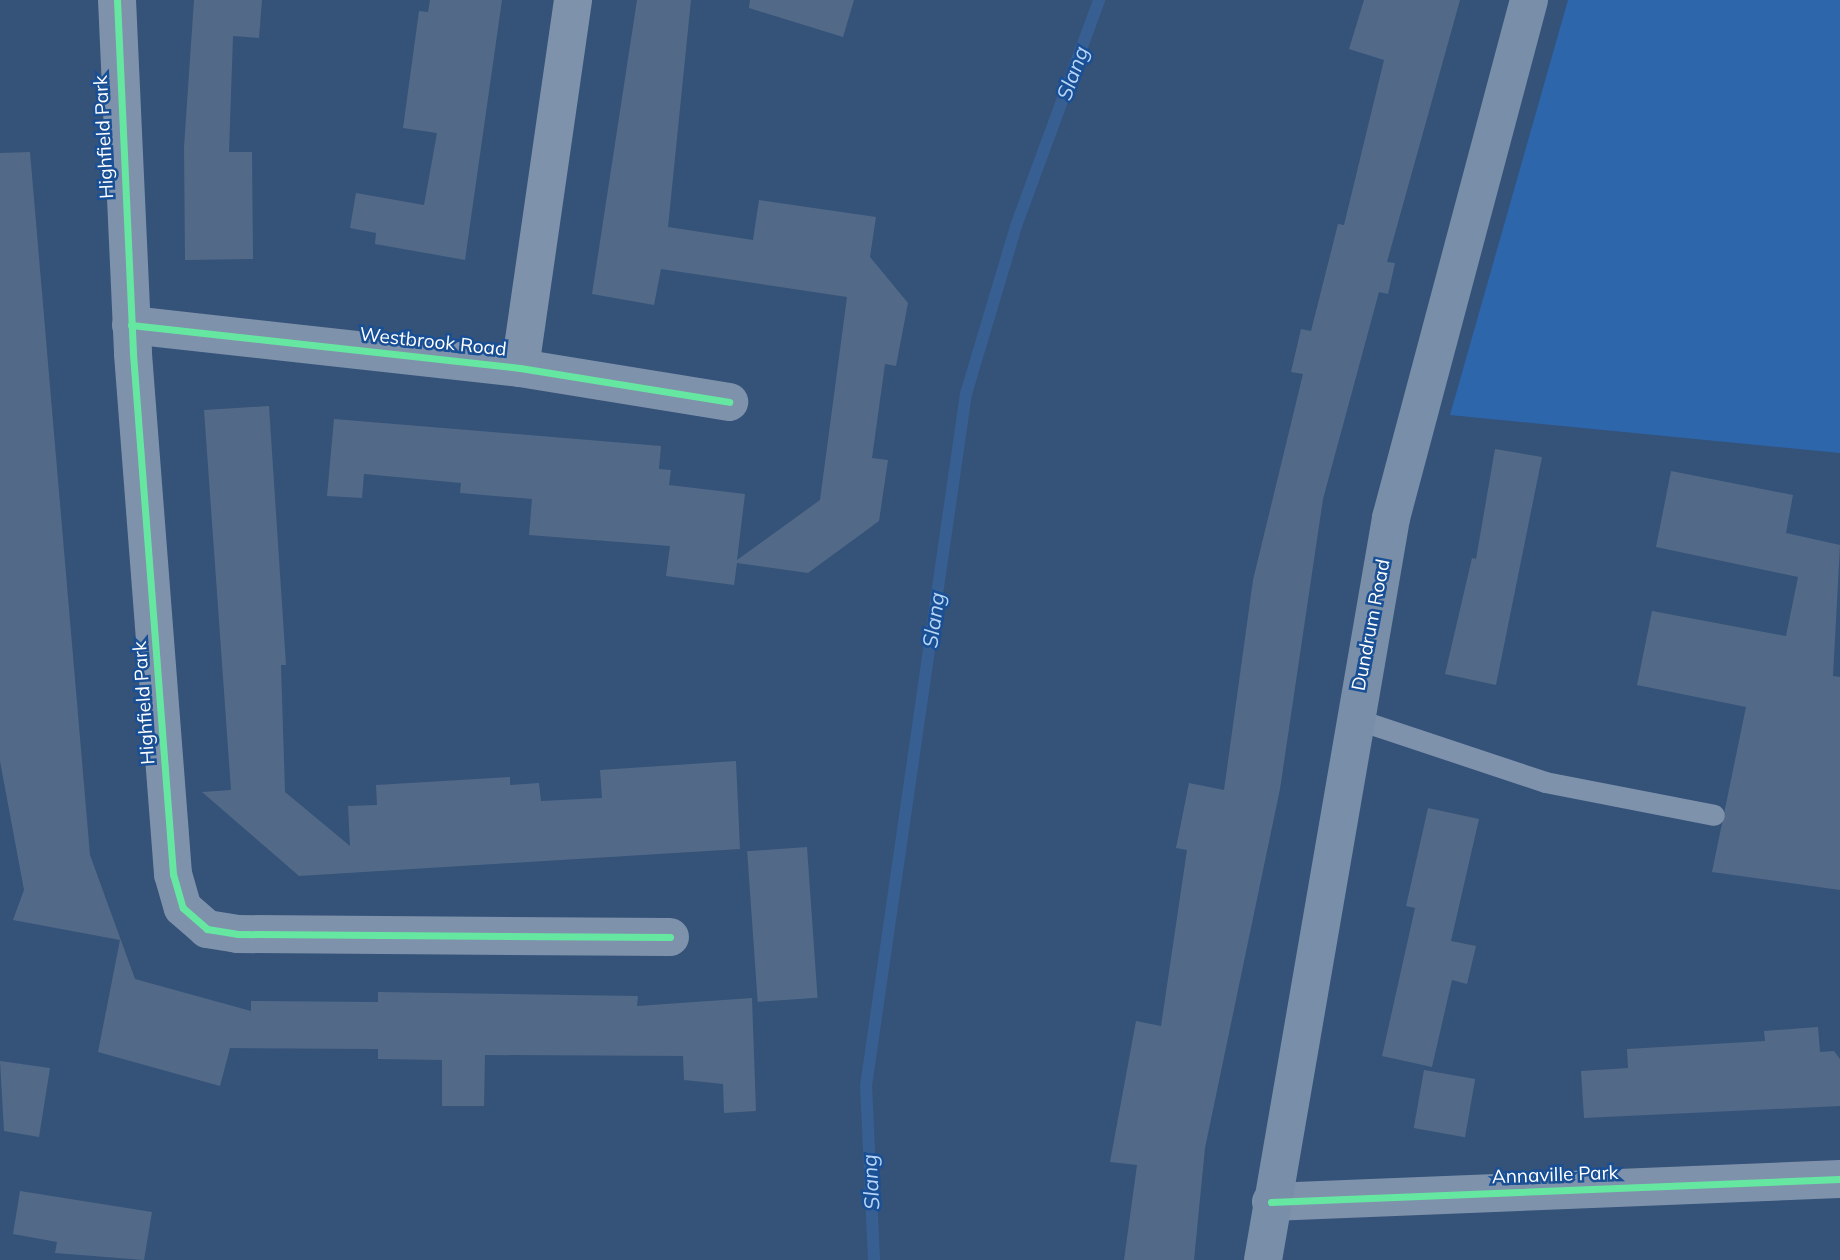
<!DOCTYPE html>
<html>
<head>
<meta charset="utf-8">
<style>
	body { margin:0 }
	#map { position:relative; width:1840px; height:1260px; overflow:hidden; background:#355279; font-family:Mulish,sans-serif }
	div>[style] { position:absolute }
	.green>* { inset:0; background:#2e66ab }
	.stream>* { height:12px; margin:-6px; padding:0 6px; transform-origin:6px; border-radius:6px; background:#385f91 }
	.building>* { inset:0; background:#526a88; transform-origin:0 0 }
	.lane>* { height:21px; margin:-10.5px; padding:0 10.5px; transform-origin:10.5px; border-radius:10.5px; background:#7e92ab }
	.street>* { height:38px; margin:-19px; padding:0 19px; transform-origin:19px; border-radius:19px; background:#7e92ab }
	.secondary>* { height:38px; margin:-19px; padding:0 19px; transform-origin:19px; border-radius:19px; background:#798ea8 }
	.cycleway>* { height:7px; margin:-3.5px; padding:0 3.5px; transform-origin:3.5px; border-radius:3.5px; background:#66e7a1 }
	span { translate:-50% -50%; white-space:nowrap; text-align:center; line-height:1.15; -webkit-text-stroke:5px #194f95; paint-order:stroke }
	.street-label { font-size:19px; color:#fff }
	.water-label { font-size:21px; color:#b7d4f7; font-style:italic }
</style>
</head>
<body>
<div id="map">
	<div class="green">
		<div style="clip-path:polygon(1568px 0,1840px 0,1840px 453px,1450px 415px)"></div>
	</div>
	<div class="stream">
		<div style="left:874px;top:1260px;width:174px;rotate:-92.6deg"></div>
		<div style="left:866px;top:1086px;width:699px;rotate:-81.78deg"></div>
		<div style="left:966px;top:394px;width:175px;rotate:-73.4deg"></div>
		<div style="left:1016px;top:226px;width:241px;rotate:-69.8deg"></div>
	</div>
	<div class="building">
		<div style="clip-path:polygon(194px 0,262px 0,259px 38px,233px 36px,229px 152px,252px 152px,253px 259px,185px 260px,184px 147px)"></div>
		<div style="clip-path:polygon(430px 0,502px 0,465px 260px,375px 244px,376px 233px,350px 228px,356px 193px,424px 205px,437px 133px,403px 128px,419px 11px,428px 12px)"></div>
		<div style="clip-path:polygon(637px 0,691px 0,668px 227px,753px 240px,759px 200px,876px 217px,870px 257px,908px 303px,896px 366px,885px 364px,872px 458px,888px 460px,879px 521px,808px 573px,737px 563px,734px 585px,666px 576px,670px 546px,529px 535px,532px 499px,460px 493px,461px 483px,364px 474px,362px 498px,327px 496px,334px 419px,661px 446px,659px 469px,671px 470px,669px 485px,745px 494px,737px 560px,820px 500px,847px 297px,661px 269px,654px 305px,592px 294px)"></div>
		<div style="clip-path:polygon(750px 0,854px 0,843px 37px,749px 8px)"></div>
		<div style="clip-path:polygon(1364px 0,1460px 0,1387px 262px,1395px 263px,1388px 294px,1379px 292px,1323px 499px,1280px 789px,1205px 1148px,1194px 1260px,1124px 1260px,1137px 1165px,1110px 1162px,1136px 1021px,1161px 1026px,1187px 850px,1176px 848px,1189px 783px,1224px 790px,1253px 580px,1303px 374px,1291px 372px,1301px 329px,1311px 331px,1338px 224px,1344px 225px,1384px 60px,1349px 49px)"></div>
		<div style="clip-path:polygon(30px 152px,90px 855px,135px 979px,251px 1011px,251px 1001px,378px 1002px,378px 992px,638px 996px,637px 1006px,752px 998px,756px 1111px,724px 1113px,723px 1084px,684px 1080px,683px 1056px,485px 1055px,484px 1106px,442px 1106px,442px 1060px,378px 1059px,378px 1049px,230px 1048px,220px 1086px,98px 1052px,120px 940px,13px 920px,24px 890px,0 761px,0 153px)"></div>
		<div style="clip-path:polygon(269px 406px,286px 665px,281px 665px,285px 792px,350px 846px,348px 806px,377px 805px,376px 785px,510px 777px,510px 785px,539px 783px,541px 801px,602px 798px,600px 770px,736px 761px,740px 849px,299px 876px,202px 792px,231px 790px,204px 410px)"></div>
		<div style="clip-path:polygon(1495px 449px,1542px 457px,1496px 685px,1445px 674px,1472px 558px,1476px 559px)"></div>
		<div style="clip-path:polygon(1671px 471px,1793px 495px,1786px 533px,1840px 545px,1833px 676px,1840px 677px,1840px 890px,1712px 872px,1746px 707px,1637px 685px,1652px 611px,1786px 636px,1798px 577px,1656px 547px)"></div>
		<div style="clip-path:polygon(1428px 808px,1479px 819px,1451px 941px,1476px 946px,1467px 984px,1452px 980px,1432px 1067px,1382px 1056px,1415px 908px,1406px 906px)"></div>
		<div style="left:807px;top:847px;width:151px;height:60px;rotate:86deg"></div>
		<div style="clip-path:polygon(1818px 1027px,1820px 1052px,1834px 1051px,1840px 1059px,1840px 1106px,1584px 1118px,1581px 1071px,1628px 1068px,1627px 1049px,1765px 1041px,1764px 1031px)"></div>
		<div style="clip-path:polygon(0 1061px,50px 1068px,39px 1137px,4px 1131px)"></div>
		<div style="left:1424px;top:1070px;width:52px;height:59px;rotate:10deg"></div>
		<div style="clip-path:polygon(20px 1191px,152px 1212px,144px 1260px,55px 1253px,57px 1242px,13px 1234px)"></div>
	</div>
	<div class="lane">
		<div style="left:1353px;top:718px;width:202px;rotate:18.4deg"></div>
		<div style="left:1545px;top:782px;width:172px;rotate:11deg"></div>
	</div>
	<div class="street">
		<div style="left:117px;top:0;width:354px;rotate:87.4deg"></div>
		<div style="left:133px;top:354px;width:522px;rotate:85.6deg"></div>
		<div style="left:173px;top:874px;width:35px;rotate:74deg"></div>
		<div style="left:183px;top:908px;width:32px;rotate:41deg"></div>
		<div style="left:207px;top:929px;width:30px;rotate:9deg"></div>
		<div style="left:237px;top:934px;width:433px;rotate:0.4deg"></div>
		<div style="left:131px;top:325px;width:391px;rotate:6.3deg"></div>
		<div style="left:520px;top:368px;width:212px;rotate:9.2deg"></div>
		<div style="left:520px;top:368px;width:372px;rotate:-81.8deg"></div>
		<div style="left:1271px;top:1202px;width:569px;rotate:-2.31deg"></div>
	</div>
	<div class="secondary">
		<div style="left:1263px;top:1260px;width:753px;rotate:-80.21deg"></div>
		<div style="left:1391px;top:518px;width:536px;rotate:-75.08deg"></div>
	</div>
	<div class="cycleway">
		<div style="left:117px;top:0;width:354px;rotate:87.4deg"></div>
		<div style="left:133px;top:354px;width:522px;rotate:85.6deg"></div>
		<div style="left:173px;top:874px;width:35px;rotate:74deg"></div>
		<div style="left:183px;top:908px;width:32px;rotate:41deg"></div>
		<div style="left:207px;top:929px;width:30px;rotate:9deg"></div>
		<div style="left:237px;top:934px;width:433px;rotate:0.4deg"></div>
		<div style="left:131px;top:325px;width:391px;rotate:6.3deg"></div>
		<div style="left:520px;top:368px;width:212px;rotate:9.2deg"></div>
		<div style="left:1271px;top:1202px;width:569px;rotate:-2.31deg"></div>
	</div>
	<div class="street-label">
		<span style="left:104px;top:137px;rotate:-93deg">Highfield Park</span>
		<span style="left:433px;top:342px;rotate:6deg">Westbrook Road</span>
		<span style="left:1371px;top:625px;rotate:-79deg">Dundrum Road</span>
		<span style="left:144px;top:703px;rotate:-94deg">Highfield Park</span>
		<span style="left:1555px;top:1175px;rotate:-2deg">Annaville Park</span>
	</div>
	<div class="water-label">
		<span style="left:1072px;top:73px;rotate:-70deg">Slang</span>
		<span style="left:933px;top:620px;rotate:-82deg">Slang</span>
		<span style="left:870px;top:1182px;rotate:-93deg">Slang</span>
	</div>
</div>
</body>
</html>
